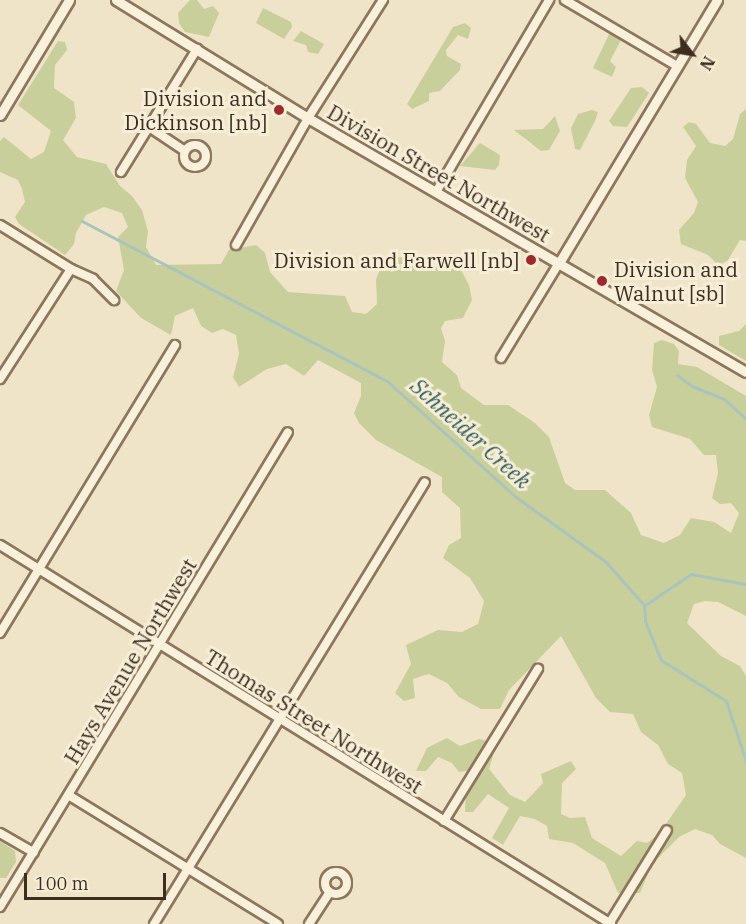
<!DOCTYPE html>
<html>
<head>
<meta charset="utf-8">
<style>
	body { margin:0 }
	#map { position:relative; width:746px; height:924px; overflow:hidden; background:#f0e4c8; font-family:"IBM Plex Serif",serif }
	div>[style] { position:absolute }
	.green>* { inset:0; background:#c9cf9b }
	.stream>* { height:3px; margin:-1.5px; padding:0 1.5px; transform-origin:1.5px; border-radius:1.5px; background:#a9c4bc }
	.roads { filter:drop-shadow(2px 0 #8d765c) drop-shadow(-2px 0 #8d765c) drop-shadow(0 2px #8d765c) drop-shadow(0 -2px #8d765c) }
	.minor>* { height:8px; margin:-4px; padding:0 4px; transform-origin:4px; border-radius:4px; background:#faf1dc }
	.minor>.ring { margin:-4px; padding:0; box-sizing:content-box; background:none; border:8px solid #faf1dc; border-radius:50% }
	.tertiary>* { height:9px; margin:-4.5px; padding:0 4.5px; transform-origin:4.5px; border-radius:4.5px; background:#faf1dc }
	.dots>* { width:16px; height:16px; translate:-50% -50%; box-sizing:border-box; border:3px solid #f7eed8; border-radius:50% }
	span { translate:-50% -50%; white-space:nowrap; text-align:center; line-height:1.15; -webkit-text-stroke:6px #f7eed8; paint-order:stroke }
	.poi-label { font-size:21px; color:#3d2e20 }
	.right { translate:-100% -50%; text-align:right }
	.left { translate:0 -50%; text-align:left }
	.street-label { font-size:21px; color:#3d2e20 }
	.water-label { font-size:22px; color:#2f5d5a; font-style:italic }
	.north { position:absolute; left:662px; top:24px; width:60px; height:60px; -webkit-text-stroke:4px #f7eed8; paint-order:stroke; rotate:121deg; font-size:16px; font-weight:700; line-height:24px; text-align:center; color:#3d2e20 }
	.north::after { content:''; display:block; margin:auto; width:21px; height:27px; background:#3d2e20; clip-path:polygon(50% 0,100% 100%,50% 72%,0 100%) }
	.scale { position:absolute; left:24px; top:873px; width:142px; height:27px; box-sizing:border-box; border:3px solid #3d2e20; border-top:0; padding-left:8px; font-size:18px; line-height:21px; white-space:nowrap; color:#3d2e20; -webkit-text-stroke:4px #f7eed8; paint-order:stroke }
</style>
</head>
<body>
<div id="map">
	<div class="green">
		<div style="clip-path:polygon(190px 0,197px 0,204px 9px,213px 6px,219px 13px,209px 37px,185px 32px,179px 23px,178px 13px)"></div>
		<div style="clip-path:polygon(263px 8px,291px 22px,292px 27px,284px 39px,256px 23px)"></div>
		<div style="clip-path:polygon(465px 23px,471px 28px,468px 39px,458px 35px,446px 50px,447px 56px,461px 64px,460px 70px,440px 91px,429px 93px,429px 101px,412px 109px,407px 104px,453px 27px)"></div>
		<div style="clip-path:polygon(301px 31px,324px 44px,318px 54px,308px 52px,306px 45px,293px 41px)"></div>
		<div style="clip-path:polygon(609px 34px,618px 34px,621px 40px,610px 61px,616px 67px,612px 77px,593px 68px)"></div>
		<div style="clip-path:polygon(58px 41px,65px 42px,67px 50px,55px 65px,54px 88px,74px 102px,76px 118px,63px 140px,77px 157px,106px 164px,120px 186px,132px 196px,142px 210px,148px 231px,146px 247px,156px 265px,221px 264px,229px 250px,256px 245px,265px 253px,270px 272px,288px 292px,345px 296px,352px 312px,366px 314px,377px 304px,376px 279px,386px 256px,409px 258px,417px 271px,436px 268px,441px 258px,452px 253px,469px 285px,472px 300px,463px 318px,445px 321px,441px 328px,445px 341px,442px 362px,457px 375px,461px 388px,484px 405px,508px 405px,535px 423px,549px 437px,565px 483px,575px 490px,605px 490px,631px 513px,641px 535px,664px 543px,680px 535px,691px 518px,714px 522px,731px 533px,739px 513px,731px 503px,720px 504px,712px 498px,718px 473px,716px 455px,704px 455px,690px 439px,652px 427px,649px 415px,657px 387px,652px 370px,654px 343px,662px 340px,674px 344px,679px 351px,678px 364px,697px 367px,746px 396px,746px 616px,718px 602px,705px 601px,694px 604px,687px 623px,721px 656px,740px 666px,746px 676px,746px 858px,720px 844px,712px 835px,695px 829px,679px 837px,652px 864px,640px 893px,618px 893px,605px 863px,573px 843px,549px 839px,547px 826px,535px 819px,520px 816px,503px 845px,492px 838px,509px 808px,488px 794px,473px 812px,465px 812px,467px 771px,459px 772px,452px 763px,438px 757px,426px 771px,416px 771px,427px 748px,447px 738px,460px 746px,479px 739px,497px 743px,489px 769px,510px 795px,525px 802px,543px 783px,541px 774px,571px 761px,576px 769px,562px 783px,561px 814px,570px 818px,585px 817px,592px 838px,621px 856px,637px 841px,647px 843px,659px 834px,686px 795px,682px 773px,668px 764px,658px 745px,641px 732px,633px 714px,610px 712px,596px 698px,561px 636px,509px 690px,500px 709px,481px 709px,459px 697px,447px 683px,429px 674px,413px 679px,415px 698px,404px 701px,395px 693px,411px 664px,406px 645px,438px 630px,462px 632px,478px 624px,484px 601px,470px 578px,443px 558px,449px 545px,461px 538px,460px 508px,442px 492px,442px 477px,376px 440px,359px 423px,354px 413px,361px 396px,361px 383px,318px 360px,304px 376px,286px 364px,267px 369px,239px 387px,233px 377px,239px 354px,236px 335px,223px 329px,212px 333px,201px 326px,193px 308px,175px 316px,171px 335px,141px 318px,116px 291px,124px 270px,118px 237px,128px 227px,122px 213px,104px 207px,86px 215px,76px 233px,74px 244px,65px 255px,19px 224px,15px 217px,25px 202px,22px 189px,18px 180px,0 172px,0 141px,4px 137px,31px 159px,44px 152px,51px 131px,18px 105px)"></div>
		<div style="clip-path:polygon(642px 87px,649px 93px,627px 127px,613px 126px,609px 121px,631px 88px)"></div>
		<div style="clip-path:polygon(746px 109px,746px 241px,740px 240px,728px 260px,719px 266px,708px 255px,681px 244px,679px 230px,694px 213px,698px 202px,685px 178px,687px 160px,696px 146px,683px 127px,689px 122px,696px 124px,710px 143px,725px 146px,733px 139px,740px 114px)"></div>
		<div style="clip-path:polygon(592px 110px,598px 112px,595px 121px,580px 150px,575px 149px,571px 128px,578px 114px)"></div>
		<div style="clip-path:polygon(555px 116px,560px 131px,549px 150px,541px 151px,514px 130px,543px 129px)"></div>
		<div style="clip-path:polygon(480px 143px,500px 155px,499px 165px,495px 170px,460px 166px)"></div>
		<div style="clip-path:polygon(746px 324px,746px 361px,719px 345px,719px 336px,739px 331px)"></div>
		<div style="clip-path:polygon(0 841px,15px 851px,16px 862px,6px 878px,0 878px)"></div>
	</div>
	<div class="stream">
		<div style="left:82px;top:221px;width:344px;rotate:27.7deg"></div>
		<div style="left:387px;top:381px;width:173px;rotate:42deg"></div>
		<div style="left:516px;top:497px;width:111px;rotate:35.8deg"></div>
		<div style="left:606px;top:562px;width:57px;rotate:48.5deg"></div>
		<div style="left:644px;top:605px;width:16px;rotate:86deg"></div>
		<div style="left:645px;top:621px;width:42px;rotate:67.7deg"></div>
		<div style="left:661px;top:660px;width:77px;rotate:32.2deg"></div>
		<div style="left:726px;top:701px;width:63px;rotate:71.6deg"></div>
		<div style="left:677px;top:375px;width:19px;rotate:36deg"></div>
		<div style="left:692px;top:386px;width:35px;rotate:22deg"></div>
		<div style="left:724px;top:399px;width:30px;rotate:42deg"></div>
		<div style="left:645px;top:605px;width:55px;rotate:-34deg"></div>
		<div style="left:691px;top:574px;width:56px;rotate:10.3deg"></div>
	</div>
	<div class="roads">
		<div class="minor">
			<div style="left:565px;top:0;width:130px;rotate:30.5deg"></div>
			<div style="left:149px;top:127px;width:43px;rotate:33.7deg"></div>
			<div class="ring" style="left:184px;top:145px;width:14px;height:14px"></div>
			<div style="left:121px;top:172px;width:145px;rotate:-58.3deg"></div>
			<div style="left:436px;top:192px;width:223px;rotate:-59.5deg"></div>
			<div style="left:0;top:225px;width:84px;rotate:31.8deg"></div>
			<div style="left:71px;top:269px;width:24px;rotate:24deg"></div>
			<div style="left:93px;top:279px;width:30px;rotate:45deg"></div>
			<div style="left:236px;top:245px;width:146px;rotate:-60.4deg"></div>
			<div style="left:308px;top:118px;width:140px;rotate:-57.6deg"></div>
			<div style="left:501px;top:358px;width:111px;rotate:-58.6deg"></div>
			<div style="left:0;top:379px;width:131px;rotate:-57.2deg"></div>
			<div style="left:0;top:545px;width:719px;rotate:31.81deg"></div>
			<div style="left:0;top:633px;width:337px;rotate:-58.7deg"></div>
			<div style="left:70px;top:796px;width:244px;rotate:31.6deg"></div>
			<div style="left:444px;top:821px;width:179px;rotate:-58.3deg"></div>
			<div style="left:0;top:833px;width:39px;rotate:30deg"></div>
			<div class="ring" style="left:325px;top:872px;width:14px;height:14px"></div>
			<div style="left:0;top:907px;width:555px;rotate:-58.77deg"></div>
			<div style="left:154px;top:924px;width:518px;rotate:-58.49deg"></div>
			<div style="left:309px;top:924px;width:38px;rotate:-57deg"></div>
			<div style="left:609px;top:924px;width:110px;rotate:-58.3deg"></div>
		</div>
		<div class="tertiary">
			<div style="left:116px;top:0;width:225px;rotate:31.6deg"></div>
			<div style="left:308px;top:118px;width:506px;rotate:30.11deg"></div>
			<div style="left:0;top:115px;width:134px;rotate:-59deg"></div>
			<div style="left:559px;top:263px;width:307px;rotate:-59deg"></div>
		</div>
	</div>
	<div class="dots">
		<div style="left:279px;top:110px;background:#9e2a2b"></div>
		<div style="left:531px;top:260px;background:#9e2a2b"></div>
		<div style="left:602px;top:281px;background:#9e2a2b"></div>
	</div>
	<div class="poi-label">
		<span class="right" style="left:267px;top:110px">Division and<br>Dickinson [nb]</span>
		<span class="right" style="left:519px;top:260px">Division and Farwell [nb]</span>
		<span class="left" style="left:614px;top:281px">Division and<br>Walnut [sb]</span>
	</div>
	<div class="street-label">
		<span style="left:439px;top:173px;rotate:30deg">Division Street Northwest</span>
		<span style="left:130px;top:661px;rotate:-59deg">Hays Avenue Northwest</span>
		<span style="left:314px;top:721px;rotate:32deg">Thomas Street Northwest</span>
	</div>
	<div class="water-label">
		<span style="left:471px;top:433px;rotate:42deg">Schneider Creek</span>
	</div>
	<div class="north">N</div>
	<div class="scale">100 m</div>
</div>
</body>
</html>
